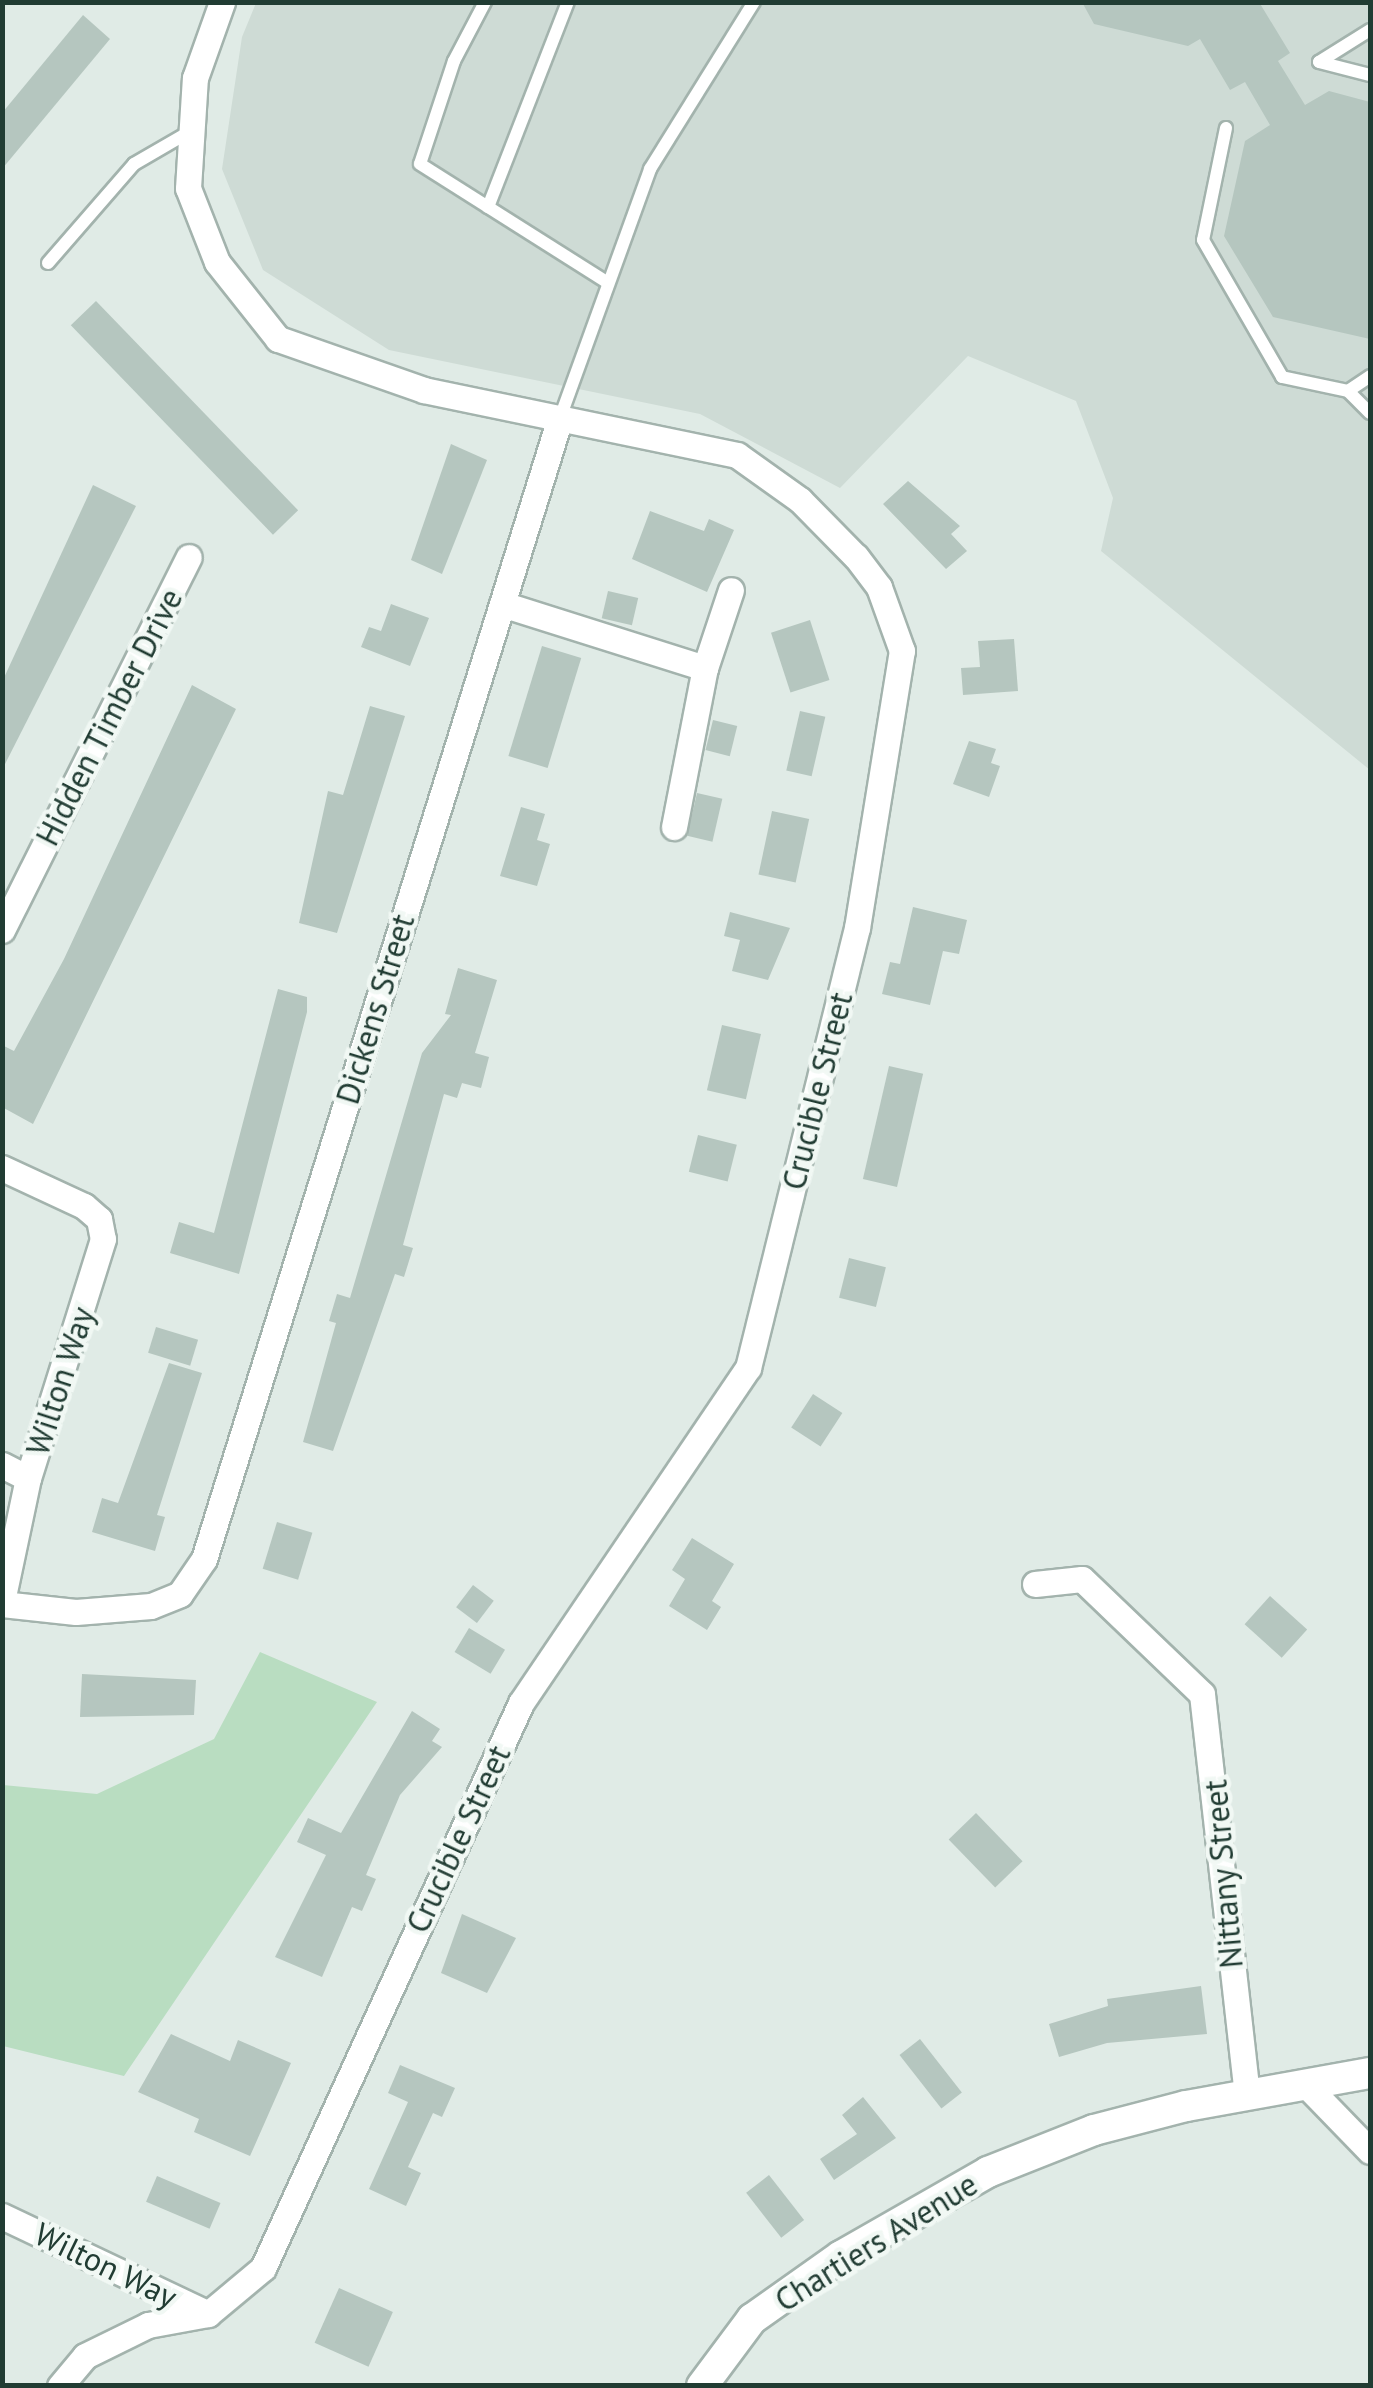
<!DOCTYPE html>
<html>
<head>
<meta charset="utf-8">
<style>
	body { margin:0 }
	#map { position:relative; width:1373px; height:2388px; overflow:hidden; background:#e0ebe6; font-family:"PT Sans",sans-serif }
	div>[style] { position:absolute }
	.built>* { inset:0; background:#cedbd5 }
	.green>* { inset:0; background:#b9ddc1 }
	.building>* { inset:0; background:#b5c6bf; transform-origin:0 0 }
	.roads { filter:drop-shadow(2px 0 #a3b3ad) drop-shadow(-2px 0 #a3b3ad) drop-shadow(0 2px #a3b3ad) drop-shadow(0 -2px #a3b3ad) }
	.lane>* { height:12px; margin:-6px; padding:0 6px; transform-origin:6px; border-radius:6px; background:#fff }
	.street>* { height:25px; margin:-12.5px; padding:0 12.5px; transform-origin:12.5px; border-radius:12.5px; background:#fff }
	.secondary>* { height:30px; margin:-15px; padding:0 15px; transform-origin:15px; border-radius:15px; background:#fff }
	span { translate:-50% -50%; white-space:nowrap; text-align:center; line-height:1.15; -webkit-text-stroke:9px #f1f8f4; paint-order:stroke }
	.street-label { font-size:32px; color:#213c33 }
	.frame { position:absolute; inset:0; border:5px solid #213c33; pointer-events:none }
</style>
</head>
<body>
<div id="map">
	<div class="built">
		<div style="clip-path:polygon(256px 3px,1370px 3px,1370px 770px,1101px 551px,1113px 498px,1076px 401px,968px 356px,840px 488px,700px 414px,389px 350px,263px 270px,222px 169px,242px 37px)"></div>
	</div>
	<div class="green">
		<div style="clip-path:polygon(260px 1652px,377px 1702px,124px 2076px,3px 2046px,3px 1785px,97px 1794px,214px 1739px)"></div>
	</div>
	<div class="building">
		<div style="clip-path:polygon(1082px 2px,1259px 2px,1290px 53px,1278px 61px,1305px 105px,1329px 91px,1370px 102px,1370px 339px,1273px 317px,1224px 236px,1245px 141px,1270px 125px,1245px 82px,1230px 90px,1200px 39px,1188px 46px,1094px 24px)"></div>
		<div style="clip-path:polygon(83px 15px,110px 39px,2px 169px,2px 113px)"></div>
		<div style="left:96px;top:301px;width:291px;height:35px;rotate:46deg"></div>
		<div style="clip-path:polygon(451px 444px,487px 460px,442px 574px,411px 560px)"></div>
		<div style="clip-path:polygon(908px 481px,960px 526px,951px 534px,967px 551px,946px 569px,883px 504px)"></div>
		<div style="clip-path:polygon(93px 485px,136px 506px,2px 770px,2px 682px)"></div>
		<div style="clip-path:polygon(650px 511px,704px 531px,709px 519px,734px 530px,707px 592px,632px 559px)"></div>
		<div style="left:608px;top:591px;width:31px;height:28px;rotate:13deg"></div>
		<div style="clip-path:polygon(391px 604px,429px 618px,410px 666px,361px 647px,369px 627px,381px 631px)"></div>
		<div style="left:810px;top:620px;width:63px;height:41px;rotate:72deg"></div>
		<div style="clip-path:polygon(1014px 639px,1018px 691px,963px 695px,961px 668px,980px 667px,978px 641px)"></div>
		<div style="left:542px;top:646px;width:41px;height:115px;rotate:17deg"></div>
		<div style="clip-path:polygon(192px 685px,236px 709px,33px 1124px,2px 1107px,2px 1045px,14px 1051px,64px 959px)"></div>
		<div style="clip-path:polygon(370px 706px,405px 716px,337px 933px,299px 923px,328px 791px,343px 795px)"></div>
		<div style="left:800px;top:711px;width:26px;height:61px;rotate:13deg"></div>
		<div style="left:713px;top:720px;width:25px;height:31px;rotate:14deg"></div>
		<div style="clip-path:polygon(969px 741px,996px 749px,991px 763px,1000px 766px,989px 797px,953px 784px)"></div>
		<div style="left:697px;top:793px;width:26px;height:44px;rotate:13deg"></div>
		<div style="clip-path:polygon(521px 807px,545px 814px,537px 840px,550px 844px,537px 886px,500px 876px)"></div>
		<div style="left:772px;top:811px;width:38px;height:65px;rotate:12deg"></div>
		<div style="clip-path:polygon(913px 907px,967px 920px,959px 954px,943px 951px,930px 1005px,882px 994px,890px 962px,900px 964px)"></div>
		<div style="clip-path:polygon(730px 912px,790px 928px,768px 980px,732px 971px,740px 940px,724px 936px)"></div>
		<div style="clip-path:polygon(458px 968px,497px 980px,475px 1053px,489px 1057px,481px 1088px,462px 1083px,457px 1098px,444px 1094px,403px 1245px,413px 1248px,404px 1277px,395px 1274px,333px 1451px,303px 1442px,336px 1323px,329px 1321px,337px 1294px,350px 1298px,422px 1053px,451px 1015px,445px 1014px)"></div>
		<div style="clip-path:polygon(278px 989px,307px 997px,307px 1012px,239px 1274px,170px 1253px,179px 1222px,214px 1233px)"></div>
		<div style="left:722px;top:1025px;width:40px;height:67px;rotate:13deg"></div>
		<div style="left:889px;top:1066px;width:35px;height:116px;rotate:13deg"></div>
		<div style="left:698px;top:1135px;width:40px;height:38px;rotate:14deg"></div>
		<div style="left:849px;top:1258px;width:38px;height:41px;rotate:14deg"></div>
		<div style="left:156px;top:1327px;width:44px;height:27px;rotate:17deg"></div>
		<div style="clip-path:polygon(169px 1363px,202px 1373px,157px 1515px,165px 1517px,155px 1551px,92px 1532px,102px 1498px,118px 1503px)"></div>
		<div style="left:813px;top:1394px;width:35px;height:40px;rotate:33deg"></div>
		<div style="left:277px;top:1522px;width:37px;height:49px;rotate:17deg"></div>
		<div style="clip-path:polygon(692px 1538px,734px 1564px,712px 1601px,721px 1607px,707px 1630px,669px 1606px,685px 1579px,672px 1570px)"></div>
		<div style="left:473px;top:1585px;width:26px;height:28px;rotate:37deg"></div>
		<div style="left:1270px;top:1596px;width:50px;height:38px;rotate:42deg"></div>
		<div style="left:469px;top:1628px;width:42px;height:28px;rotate:31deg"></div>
		<div style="clip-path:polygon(82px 1674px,196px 1680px,194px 1715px,80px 1717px)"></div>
		<div style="clip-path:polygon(412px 1711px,440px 1729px,432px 1741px,442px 1747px,400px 1795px,366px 1875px,376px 1879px,362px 1911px,352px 1907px,322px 1977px,275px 1957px,326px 1855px,297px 1842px,308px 1818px,341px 1833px)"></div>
		<div style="left:976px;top:1813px;width:67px;height:38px;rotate:46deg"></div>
		<div style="clip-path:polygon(462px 1914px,516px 1938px,487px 1993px,441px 1973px)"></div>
		<div style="clip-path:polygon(1201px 1986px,1207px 2034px,1107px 2043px,1059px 2057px,1049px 2024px,1108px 2006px,1107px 1999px)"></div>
		<div style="clip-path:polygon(171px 2034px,230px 2061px,238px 2040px,291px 2063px,250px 2156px,194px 2132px,199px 2119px,138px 2092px)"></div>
		<div style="left:920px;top:2039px;width:68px;height:26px;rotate:52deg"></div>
		<div style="clip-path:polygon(400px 2065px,455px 2088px,442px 2117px,433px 2113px,408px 2167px,421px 2173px,406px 2206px,369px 2189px,408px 2102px,388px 2093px)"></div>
		<div style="clip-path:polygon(863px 2097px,896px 2138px,834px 2180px,820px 2159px,857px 2134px,842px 2115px)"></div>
		<div style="left:769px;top:2175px;width:57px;height:29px;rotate:52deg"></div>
		<div style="left:157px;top:2176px;width:69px;height:28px;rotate:23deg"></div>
		<div style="left:339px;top:2288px;width:59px;height:60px;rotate:24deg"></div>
	</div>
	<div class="roads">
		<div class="lane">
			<div style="left:485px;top:2px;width:67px;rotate:117.7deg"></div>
			<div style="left:454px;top:61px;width:108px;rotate:108.3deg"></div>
			<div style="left:420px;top:164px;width:219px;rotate:32.3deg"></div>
			<div style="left:1370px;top:30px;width:60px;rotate:147.9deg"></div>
			<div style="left:1319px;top:62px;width:53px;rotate:14.3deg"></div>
			<div style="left:1226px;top:128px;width:114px;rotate:101.6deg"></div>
			<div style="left:1203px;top:240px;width:158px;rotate:60deg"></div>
			<div style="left:1282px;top:377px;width:67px;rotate:12deg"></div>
			<div style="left:1348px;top:391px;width:27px;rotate:-34deg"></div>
			<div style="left:488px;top:207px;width:220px;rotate:-68.7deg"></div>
			<div style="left:48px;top:263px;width:131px;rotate:-49deg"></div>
			<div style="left:134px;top:164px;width:66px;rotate:-30.1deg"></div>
			<div style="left:1348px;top:391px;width:31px;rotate:45deg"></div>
			<div style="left:560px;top:418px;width:265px;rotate:-70.1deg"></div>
			<div style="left:650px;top:169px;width:197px;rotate:-58.1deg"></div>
		</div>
		<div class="street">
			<div style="left:502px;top:604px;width:213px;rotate:17.5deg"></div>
			<div style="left:705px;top:668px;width:82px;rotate:-71.6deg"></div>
			<div style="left:674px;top:827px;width:162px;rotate:-79deg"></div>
			<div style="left:2px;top:930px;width:417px;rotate:-63.4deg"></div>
			<div style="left:2px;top:1168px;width:90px;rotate:24.9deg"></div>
			<div style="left:84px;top:1206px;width:20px;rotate:41deg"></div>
			<div style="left:99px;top:1219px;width:20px;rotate:79deg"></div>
			<div style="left:103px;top:1239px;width:250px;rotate:107.4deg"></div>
			<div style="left:28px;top:1478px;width:126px;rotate:101.9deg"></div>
			<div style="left:2px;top:1465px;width:29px;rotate:27deg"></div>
			<div style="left:1035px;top:1584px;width:47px;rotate:-6.1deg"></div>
			<div style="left:1082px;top:1579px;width:166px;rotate:43.8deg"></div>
			<div style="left:1202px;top:1694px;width:403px;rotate:83.6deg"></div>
			<div style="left:2px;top:1604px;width:74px;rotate:6.2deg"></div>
			<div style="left:76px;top:1612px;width:75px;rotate:-4.6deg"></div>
			<div style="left:151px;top:1606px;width:31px;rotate:-22deg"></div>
			<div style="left:180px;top:1594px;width:42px;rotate:-55.6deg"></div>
			<div style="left:204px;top:1559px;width:1195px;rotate:-72.67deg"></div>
			<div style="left:1306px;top:2085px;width:92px;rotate:45.9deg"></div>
			<div style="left:2px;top:2216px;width:228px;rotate:25.4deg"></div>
			<div style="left:60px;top:2386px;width:39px;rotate:-50deg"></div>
			<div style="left:85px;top:2356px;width:70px;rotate:-26.2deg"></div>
			<div style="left:148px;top:2325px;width:61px;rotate:-10.4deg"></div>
			<div style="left:208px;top:2314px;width:72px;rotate:-39.9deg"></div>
			<div style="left:263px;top:2268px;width:621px;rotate:-65.46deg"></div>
			<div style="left:521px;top:1703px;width:405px;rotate:-55.9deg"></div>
			<div style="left:748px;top:1368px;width:453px;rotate:-76.1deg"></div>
			<div style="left:857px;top:928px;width:281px;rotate:-80.8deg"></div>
			<div style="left:902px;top:651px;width:68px;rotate:-109.8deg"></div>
			<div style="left:879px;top:587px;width:38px;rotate:-127deg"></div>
			<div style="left:856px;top:557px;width:80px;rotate:-134.5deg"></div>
			<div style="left:800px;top:500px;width:77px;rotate:-144.5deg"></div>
			<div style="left:737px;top:455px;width:320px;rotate:-168.3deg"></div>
			<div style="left:424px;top:390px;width:155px;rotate:-160.7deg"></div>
			<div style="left:278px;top:339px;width:98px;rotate:-128.4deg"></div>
			<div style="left:217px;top:262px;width:79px;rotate:-111.4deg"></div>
			<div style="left:188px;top:188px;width:110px;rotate:-86.4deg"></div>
			<div style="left:195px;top:78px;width:81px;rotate:-70.4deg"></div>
		</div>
		<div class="secondary">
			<div style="left:702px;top:2386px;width:84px;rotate:-53.3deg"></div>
			<div style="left:752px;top:2319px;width:109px;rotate:-35.3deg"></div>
			<div style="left:841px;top:2256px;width:169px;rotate:-29.7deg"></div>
			<div style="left:988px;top:2172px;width:114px;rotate:-21.6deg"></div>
			<div style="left:1094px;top:2130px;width:95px;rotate:-14.6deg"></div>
			<div style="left:1186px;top:2106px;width:187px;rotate:-10.2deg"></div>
		</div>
	</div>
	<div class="street-label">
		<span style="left:109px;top:717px;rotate:-63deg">Hidden Timber Drive</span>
		<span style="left:375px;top:1009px;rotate:-73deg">Dickens Street</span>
		<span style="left:817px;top:1091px;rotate:-76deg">Crucible Street</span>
		<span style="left:60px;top:1381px;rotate:-72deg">Wilton Way</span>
		<span style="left:458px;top:1839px;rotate:-65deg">Crucible Street</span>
		<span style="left:1223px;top:1874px;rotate:-95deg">Nittany Street</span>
		<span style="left:876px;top:2242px;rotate:-32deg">Chartiers Avenue</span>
		<span style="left:106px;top:2265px;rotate:26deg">Wilton Way</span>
	</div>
	<div class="frame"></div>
</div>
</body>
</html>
